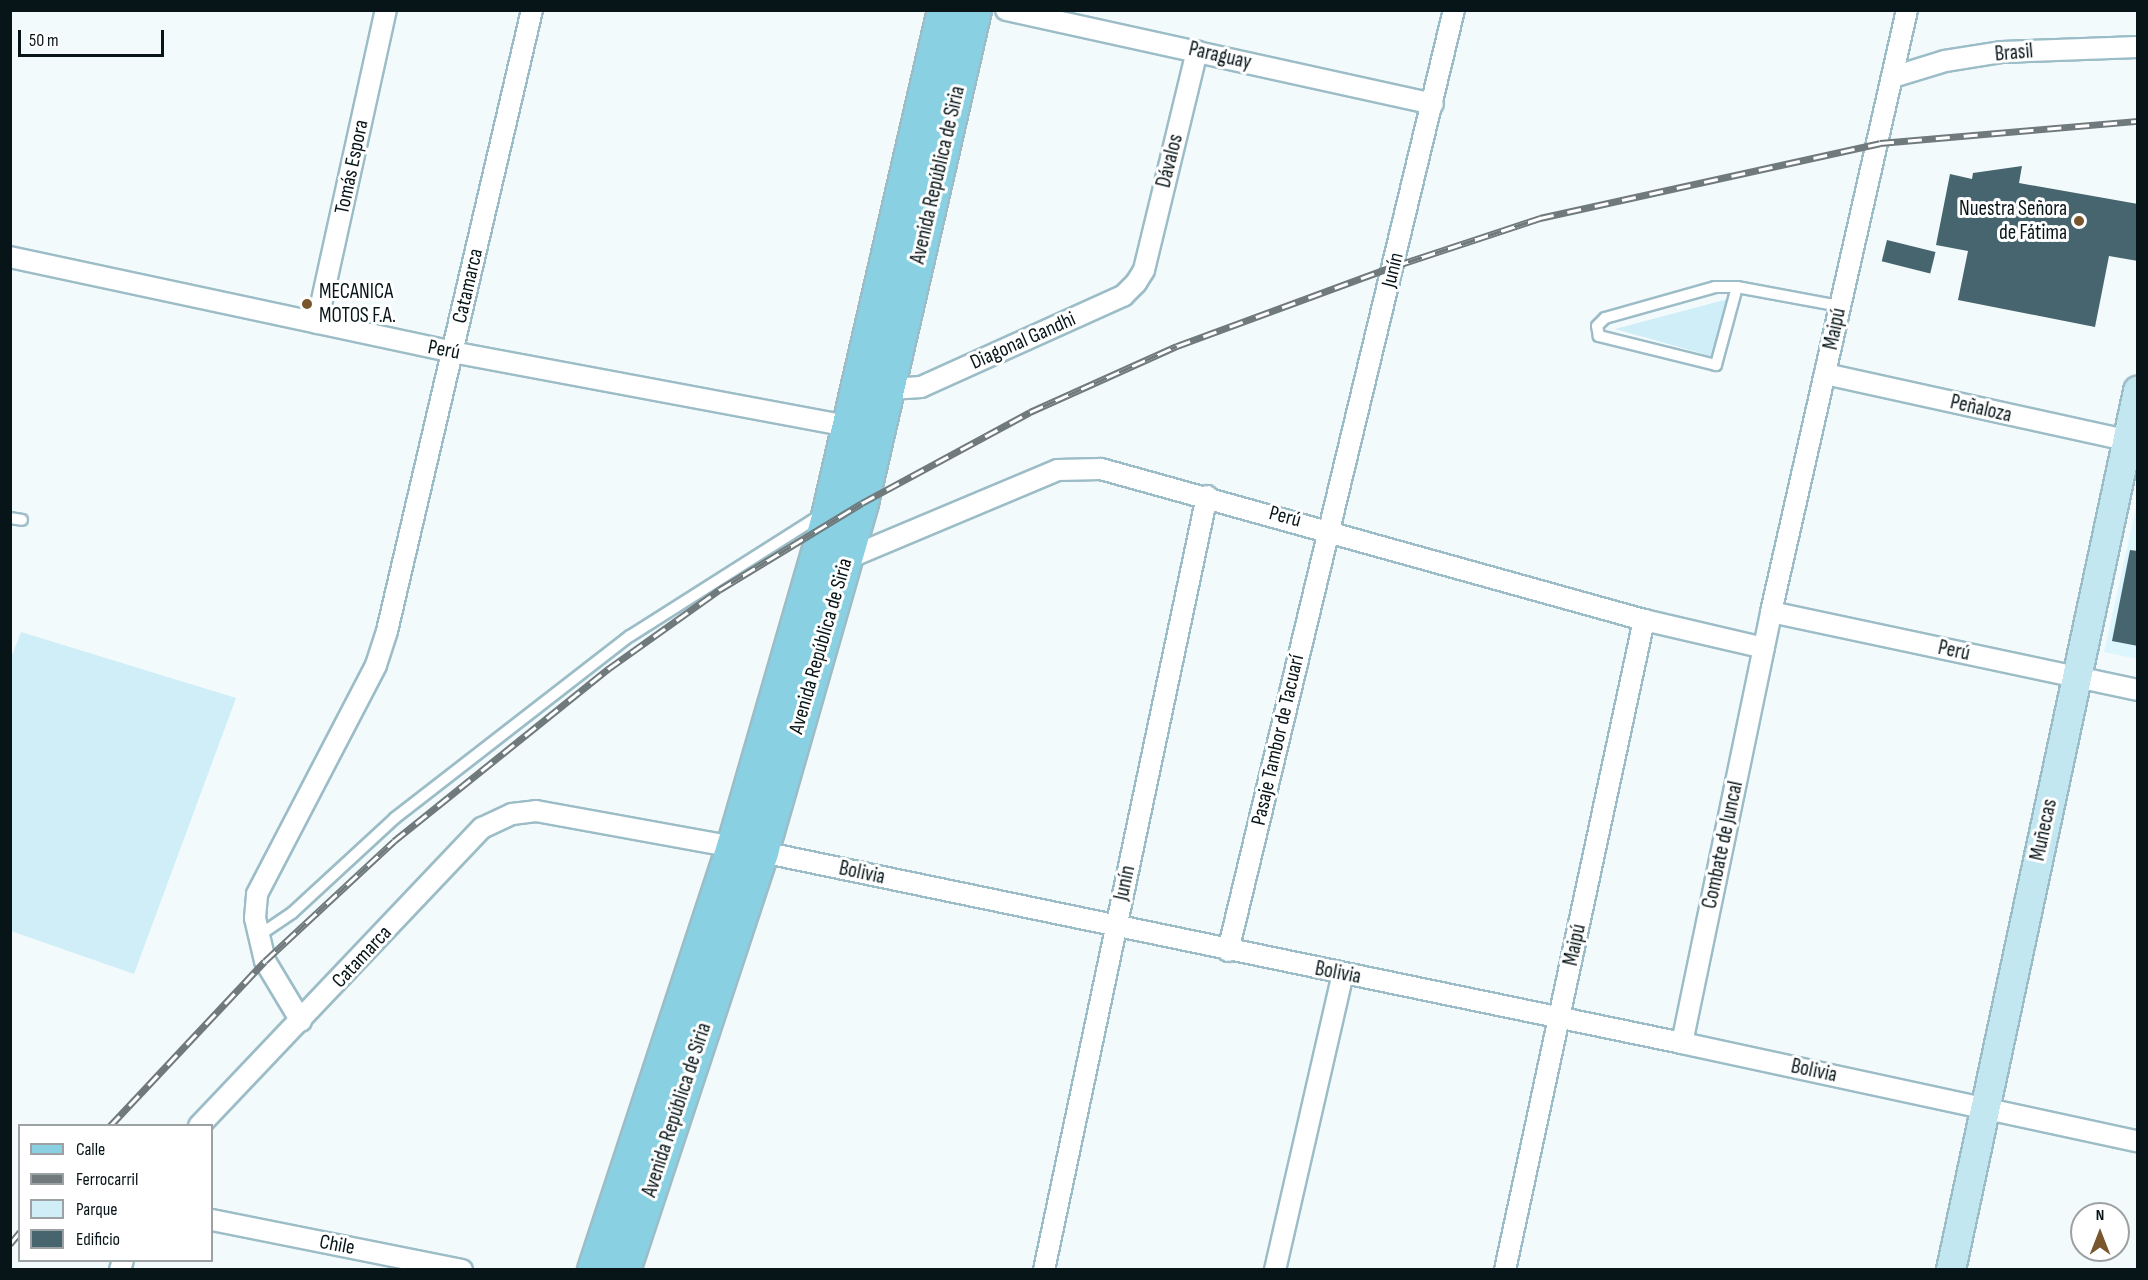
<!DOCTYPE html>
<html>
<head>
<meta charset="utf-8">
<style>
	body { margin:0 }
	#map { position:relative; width:2148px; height:1280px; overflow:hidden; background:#f3fafc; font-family:"Sofia Sans Condensed",sans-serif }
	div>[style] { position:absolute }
	.built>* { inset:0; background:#ddf6fe }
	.green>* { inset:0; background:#cfeef8 }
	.building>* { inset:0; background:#46656e; transform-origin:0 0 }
	.roads { filter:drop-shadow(2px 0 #9cbdc7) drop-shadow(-2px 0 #9cbdc7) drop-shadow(0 2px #9cbdc7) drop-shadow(0 -2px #9cbdc7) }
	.lane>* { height:10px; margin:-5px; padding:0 5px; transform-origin:5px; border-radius:5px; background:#fff }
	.street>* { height:20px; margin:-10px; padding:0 10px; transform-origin:10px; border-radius:10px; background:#fff }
	.secondary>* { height:28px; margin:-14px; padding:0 14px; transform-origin:14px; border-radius:14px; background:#c3e7f1 }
	.primary>* { height:32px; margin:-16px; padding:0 16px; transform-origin:16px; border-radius:16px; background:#88d0e2 }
	.rail>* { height:7px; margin-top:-3.5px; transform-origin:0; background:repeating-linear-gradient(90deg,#fff 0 14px,#707a7d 0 28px); box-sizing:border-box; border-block:2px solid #707a7d }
	.dots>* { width:16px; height:16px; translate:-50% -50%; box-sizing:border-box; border:3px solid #fff; border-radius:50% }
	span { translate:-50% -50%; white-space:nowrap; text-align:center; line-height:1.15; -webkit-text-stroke:6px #fff; paint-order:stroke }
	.street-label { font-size:21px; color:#081518 }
	.poi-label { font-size:21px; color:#081518 }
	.right { translate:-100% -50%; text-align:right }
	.left { translate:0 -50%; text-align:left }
	.frame { position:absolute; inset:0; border:12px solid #081518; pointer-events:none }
	.legend { position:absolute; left:18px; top:1124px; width:195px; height:138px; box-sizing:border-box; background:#fff; border:2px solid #9ca1a3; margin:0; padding:8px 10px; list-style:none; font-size:18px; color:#081518 }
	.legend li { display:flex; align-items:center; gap:12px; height:30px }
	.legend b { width:30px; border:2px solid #9ca1a3 }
	.north { position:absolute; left:2070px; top:1202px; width:60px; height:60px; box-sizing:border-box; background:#fff; border:2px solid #9ca1a3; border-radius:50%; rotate:0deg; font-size:16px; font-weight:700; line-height:24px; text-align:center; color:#081518 }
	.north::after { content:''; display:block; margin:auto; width:21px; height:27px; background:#79562e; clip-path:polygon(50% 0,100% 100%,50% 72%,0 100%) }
	.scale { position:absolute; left:18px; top:30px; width:146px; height:27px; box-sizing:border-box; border:3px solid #081518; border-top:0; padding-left:8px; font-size:18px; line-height:21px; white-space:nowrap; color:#081518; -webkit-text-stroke:4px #fff; paint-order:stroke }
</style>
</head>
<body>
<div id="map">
	<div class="built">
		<div style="clip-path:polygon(2137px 503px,2137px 659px,2104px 652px)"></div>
	</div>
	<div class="green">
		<div style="clip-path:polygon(1728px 299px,1711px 356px,1615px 329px)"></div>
		<div style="clip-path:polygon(21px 632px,236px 698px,134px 974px,11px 931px,10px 660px)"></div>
	</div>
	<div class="building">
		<div style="clip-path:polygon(2022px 166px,2019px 183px,2138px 204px,2138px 261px,2109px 256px,2095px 327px,1958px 300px,1968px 251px,1936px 245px,1950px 174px,1972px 179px,1973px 173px)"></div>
		<div style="left:1887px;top:240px;width:50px;height:22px;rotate:14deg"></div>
		<div style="clip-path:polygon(2130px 550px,2138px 551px,2138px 646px,2112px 641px)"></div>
	</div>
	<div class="roads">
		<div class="lane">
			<div style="left:1737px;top:287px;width:81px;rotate:105.1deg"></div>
			<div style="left:1716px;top:365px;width:121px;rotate:-166.1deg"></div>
			<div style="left:1599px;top:336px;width:10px;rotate:-101deg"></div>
			<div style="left:1597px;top:326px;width:11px;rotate:-45deg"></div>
			<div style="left:1605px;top:318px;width:114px;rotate:-15.7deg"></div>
			<div style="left:1715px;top:287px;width:22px"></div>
			<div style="left:1737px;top:287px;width:105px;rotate:10.5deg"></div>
			<div style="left:10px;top:518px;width:12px;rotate:9deg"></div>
			<div style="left:258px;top:936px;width:41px;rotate:-34.1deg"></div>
			<div style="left:292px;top:913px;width:140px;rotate:-42.7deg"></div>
			<div style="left:395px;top:818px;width:297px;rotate:-37.8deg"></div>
			<div style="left:630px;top:636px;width:227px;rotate:-32.4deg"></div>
		</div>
		<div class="street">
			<div style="left:1006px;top:10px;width:437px;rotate:12.4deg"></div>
			<div style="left:1893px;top:77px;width:54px;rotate:-17.1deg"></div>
			<div style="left:1945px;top:61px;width:58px;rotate:-9deg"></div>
			<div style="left:2002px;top:52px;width:136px;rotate:-2.1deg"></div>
			<div style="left:10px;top:257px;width:452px;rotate:12.1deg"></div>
			<div style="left:452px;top:352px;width:412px;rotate:10.6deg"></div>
			<div style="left:317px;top:323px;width:321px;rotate:-77.6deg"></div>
			<div style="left:1825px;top:374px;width:321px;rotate:12.4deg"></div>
			<div style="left:891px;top:389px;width:30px;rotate:-4deg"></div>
			<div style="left:921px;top:387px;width:222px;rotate:-24.3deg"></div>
			<div style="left:1123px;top:296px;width:18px;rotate:-45deg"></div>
			<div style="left:1136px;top:283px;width:15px;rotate:-58deg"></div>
			<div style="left:1144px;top:270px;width:225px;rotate:-76.4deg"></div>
			<div style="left:841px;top:561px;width:235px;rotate:-22.8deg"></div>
			<div style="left:1058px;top:470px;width:43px;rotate:-1.3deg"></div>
			<div style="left:1101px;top:469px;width:564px;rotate:15.54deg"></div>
			<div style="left:1644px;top:620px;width:123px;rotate:13.1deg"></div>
			<div style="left:1771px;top:612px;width:375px;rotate:12deg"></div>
			<div style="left:1228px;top:951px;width:968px;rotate:-76.5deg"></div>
			<div style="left:301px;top:1021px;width:70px;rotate:-121deg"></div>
			<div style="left:265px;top:961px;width:44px;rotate:-103.1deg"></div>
			<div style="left:255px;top:918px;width:24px;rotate:-85deg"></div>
			<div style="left:257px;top:894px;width:258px;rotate:-62.5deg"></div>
			<div style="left:376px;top:665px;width:36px;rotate:-72deg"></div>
			<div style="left:387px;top:631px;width:638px;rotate:-76.86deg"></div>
			<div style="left:1682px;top:1043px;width:440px;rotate:-78.3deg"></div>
			<div style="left:1771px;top:612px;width:617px;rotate:-77.27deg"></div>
			<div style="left:199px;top:1126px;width:411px;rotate:-46.5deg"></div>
			<div style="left:482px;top:828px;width:33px;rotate:-25deg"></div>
			<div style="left:512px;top:814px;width:24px;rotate:-7deg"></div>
			<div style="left:536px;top:811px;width:230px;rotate:10.3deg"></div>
			<div style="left:762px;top:852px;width:940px;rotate:11.73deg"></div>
			<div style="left:1682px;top:1043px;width:467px;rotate:12.2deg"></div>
			<div style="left:212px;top:1220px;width:255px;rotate:11.3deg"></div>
			<div style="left:120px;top:1270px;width:10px;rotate:-73deg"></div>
			<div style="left:1044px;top:1270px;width:791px;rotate:-78.11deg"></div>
			<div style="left:1275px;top:1270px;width:304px;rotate:-77.1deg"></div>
			<div style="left:1505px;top:1270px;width:665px;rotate:-77.93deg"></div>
		</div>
		<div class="secondary">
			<div style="left:1951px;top:1270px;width:899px;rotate:-77.99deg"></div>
		</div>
		<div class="primary">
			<div style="left:594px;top:1270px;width:445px;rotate:-71.8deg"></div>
			<div style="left:733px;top:847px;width:335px;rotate:-73.9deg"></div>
			<div style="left:826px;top:525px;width:528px;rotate:-77.09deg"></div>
			<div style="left:624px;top:1270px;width:440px;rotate:-71.7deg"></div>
			<div style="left:762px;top:852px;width:363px;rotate:-74deg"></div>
			<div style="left:862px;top:503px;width:506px;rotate:-77.09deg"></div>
		</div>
	</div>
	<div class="rail">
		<div style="left:110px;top:1126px;width:226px;rotate:-46.8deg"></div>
		<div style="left:265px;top:961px;width:176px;rotate:-42.9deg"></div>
		<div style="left:394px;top:841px;width:275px;rotate:-38.8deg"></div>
		<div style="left:608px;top:669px;width:136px;rotate:-35.4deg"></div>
		<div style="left:719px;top:590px;width:167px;rotate:-31.3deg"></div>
		<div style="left:862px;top:503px;width:191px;rotate:-28.4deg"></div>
		<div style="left:1030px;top:412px;width:161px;rotate:-24.2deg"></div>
		<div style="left:1177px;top:346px;width:232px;rotate:-20.2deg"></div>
		<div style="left:1395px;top:266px;width:153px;rotate:-18.3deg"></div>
		<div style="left:1540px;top:218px;width:348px;rotate:-12.4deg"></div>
		<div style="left:1880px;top:143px;width:259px;rotate:-4.9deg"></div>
		<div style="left:10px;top:1244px;width:16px;rotate:-50deg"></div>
	</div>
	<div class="dots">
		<div style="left:2079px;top:221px;background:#79562e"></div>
		<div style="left:307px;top:304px;background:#79562e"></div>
	</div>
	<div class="street-label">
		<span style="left:2014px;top:53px;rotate:-5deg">Brasil</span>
		<span style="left:1220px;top:56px;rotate:13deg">Paraguay</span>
		<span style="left:1170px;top:161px;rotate:-76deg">Dávalos</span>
		<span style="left:352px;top:167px;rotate:-78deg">Tomás Espora</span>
		<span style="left:938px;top:175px;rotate:-77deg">Avenida República de Siria</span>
		<span style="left:1393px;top:270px;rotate:-76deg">Junín</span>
		<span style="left:468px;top:286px;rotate:-77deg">Catamarca</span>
		<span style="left:1835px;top:329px;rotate:-78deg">Maipú</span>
		<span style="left:1023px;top:341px;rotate:-24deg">Diagonal Gandhi</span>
		<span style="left:444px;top:350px;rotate:11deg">Perú</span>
		<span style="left:1981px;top:409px;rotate:13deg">Peñaloza</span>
		<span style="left:1285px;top:517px;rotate:15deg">Perú</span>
		<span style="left:821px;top:646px;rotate:-74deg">Avenida República de Siria</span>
		<span style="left:1954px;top:651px;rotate:12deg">Perú</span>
		<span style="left:1278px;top:740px;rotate:-77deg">Pasaje Tambor de Tacuarí</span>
		<span style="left:2044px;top:830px;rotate:-78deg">Muñecas</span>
		<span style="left:1723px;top:845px;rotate:-78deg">Combate de Juncal</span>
		<span style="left:862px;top:873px;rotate:12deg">Bolivia</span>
		<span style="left:1125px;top:883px;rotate:-78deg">Junín</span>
		<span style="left:1575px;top:945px;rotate:-78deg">Maipú</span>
		<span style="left:362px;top:957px;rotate:-47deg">Catamarca</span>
		<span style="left:1338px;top:973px;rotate:11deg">Bolivia</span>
		<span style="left:1814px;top:1071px;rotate:12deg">Bolivia</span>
		<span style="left:677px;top:1110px;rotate:-72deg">Avenida República de Siria</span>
		<span style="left:337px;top:1245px;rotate:11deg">Chile</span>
	</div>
	<div class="poi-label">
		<span class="right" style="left:2067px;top:221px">Nuestra Señora<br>de Fátima</span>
		<span class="left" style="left:319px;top:304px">MECANICA<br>MOTOS F.A.</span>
	</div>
	<div class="frame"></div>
	<ul class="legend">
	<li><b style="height:8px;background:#88d0e2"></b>Calle</li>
	<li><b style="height:8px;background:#707a7d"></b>Ferrocarril</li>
	<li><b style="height:16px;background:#cfeef8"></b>Parque</li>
	<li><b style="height:16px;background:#46656e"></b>Edificio</li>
	</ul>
	<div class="north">N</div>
	<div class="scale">50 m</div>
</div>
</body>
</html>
